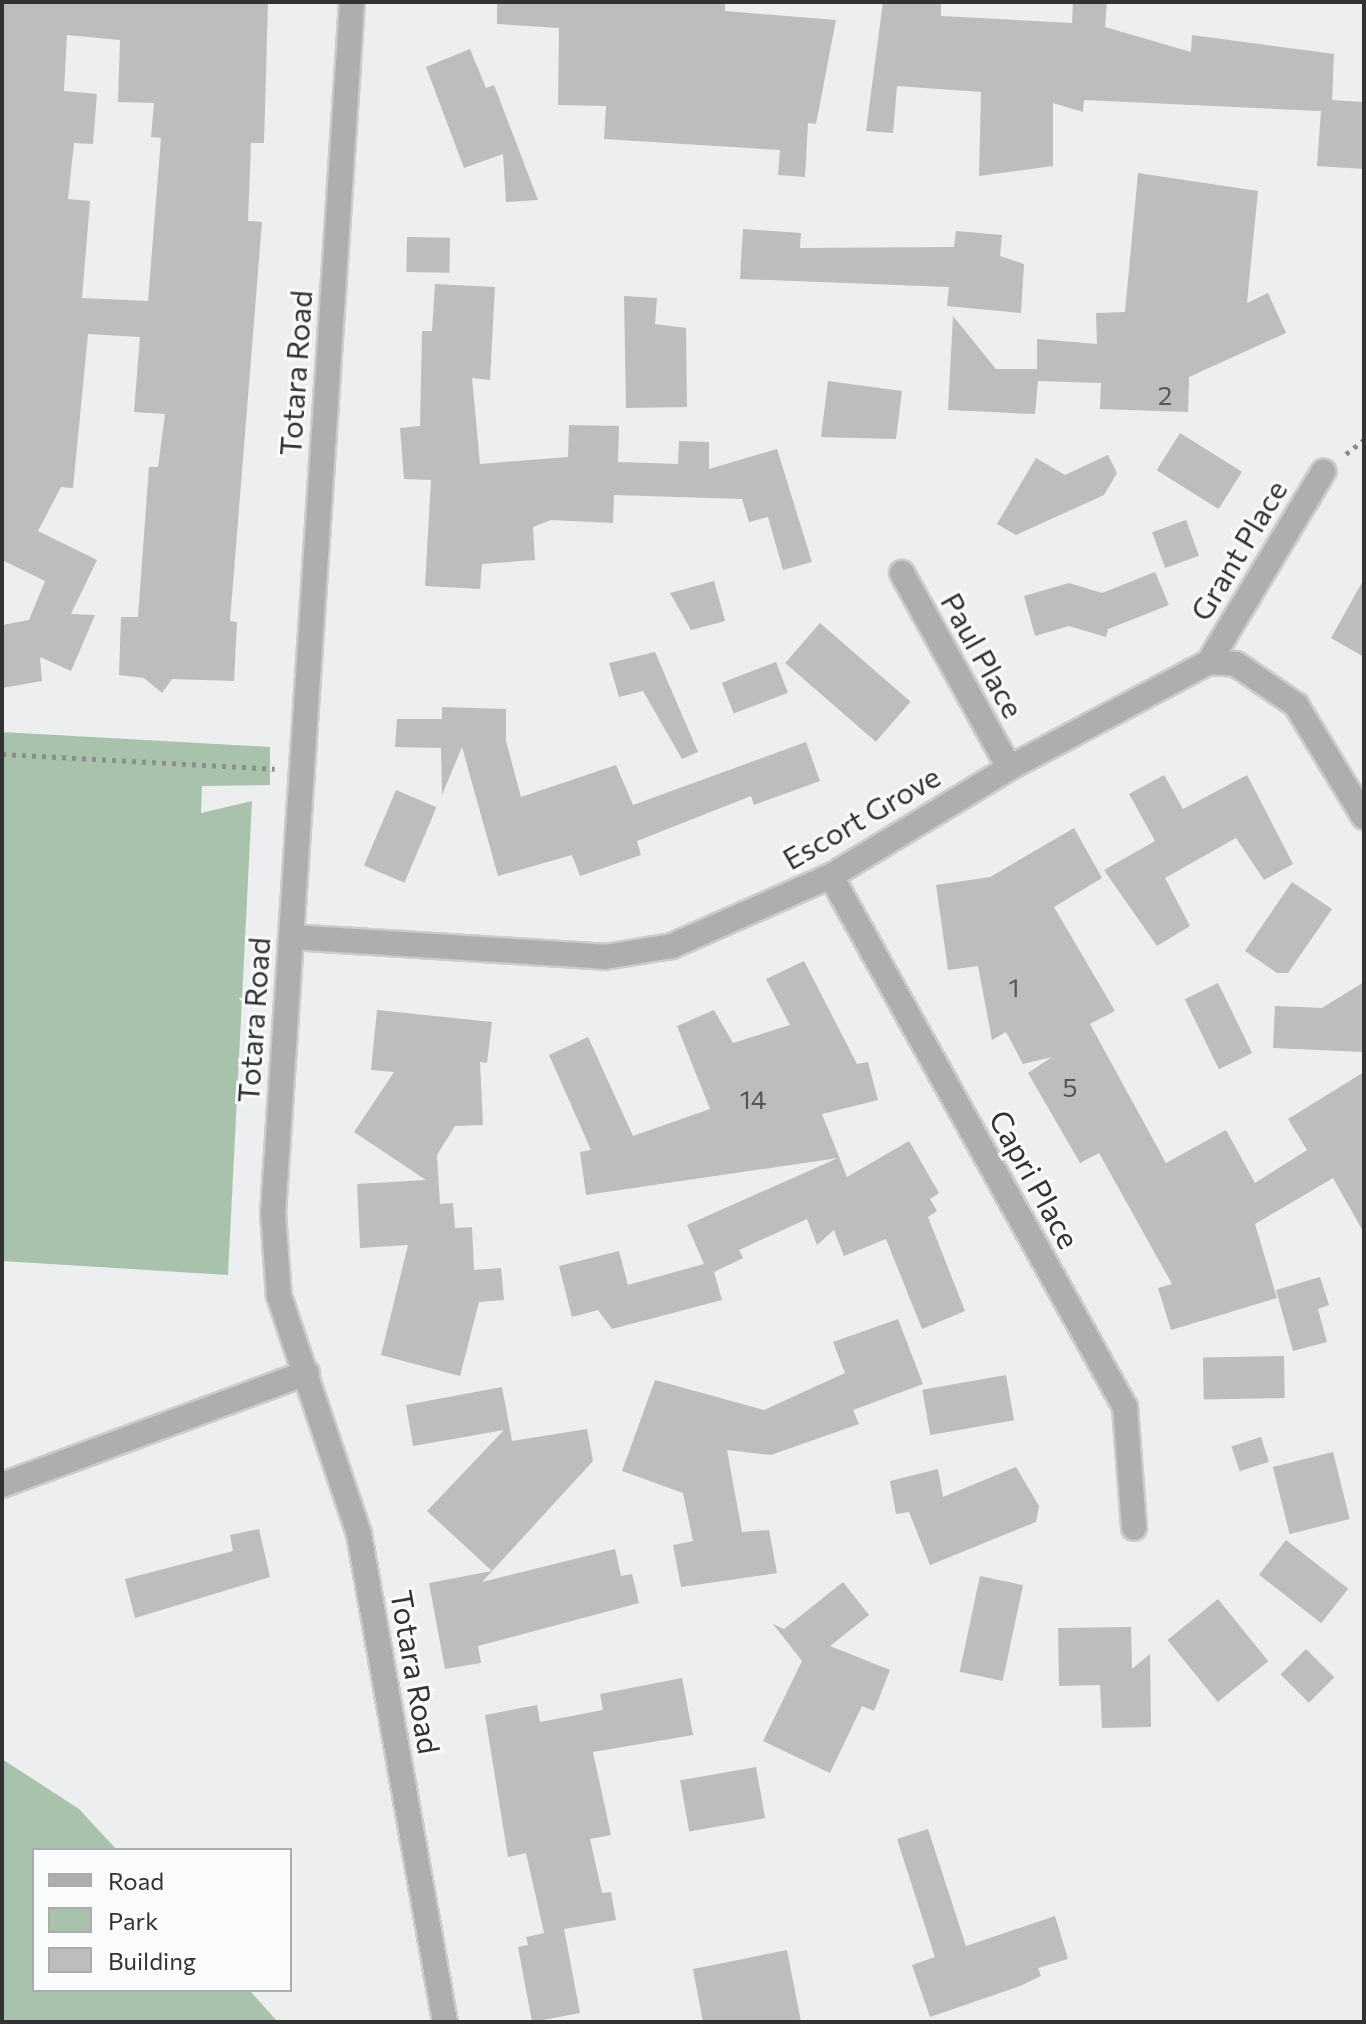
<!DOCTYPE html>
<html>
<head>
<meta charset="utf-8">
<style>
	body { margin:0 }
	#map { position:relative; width:1366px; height:2024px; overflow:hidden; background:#eceeef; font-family:Commissioner,sans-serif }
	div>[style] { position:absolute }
	.green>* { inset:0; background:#a8c2ac }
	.building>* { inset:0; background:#bbbdbe; transform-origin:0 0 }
	.path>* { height:5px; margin-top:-2.5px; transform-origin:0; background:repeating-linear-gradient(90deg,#8c8d8e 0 4px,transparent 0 10px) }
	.roads { filter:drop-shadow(2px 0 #cacccd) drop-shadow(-2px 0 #cacccd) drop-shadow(0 2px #cacccd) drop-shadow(0 -2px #cacccd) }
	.minor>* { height:24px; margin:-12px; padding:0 12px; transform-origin:12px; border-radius:12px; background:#adaeaf }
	span { translate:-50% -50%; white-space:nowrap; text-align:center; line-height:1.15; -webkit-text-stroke:6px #f9fbfc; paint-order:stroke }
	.number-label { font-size:26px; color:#545556 }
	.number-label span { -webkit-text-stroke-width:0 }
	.street-label { font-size:30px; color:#313233 }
	.frame { position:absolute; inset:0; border:4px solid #313233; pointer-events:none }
	.legend { position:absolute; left:32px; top:1848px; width:260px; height:144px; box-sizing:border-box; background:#f9fbfc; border:2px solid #a9abac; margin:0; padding:10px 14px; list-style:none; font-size:24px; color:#313233 }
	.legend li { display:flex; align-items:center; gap:16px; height:40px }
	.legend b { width:40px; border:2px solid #a9abac }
</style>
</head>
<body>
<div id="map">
	<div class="green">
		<div style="clip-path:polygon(2px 732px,270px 747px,270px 785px,202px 786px,201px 813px,252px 801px,228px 1275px,2px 1261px)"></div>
		<div style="clip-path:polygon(2px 1759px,79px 1809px,117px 1850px,34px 1850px,34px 1990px,249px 1990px,278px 2022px,2px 2022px)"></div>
	</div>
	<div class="building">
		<div style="clip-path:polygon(evenodd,2px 2px,268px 2px,264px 143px,251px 143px,248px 221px,262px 222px,230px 621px,237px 622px,234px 681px,172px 679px,162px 693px,144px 678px,119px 675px,121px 617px,138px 617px,149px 467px,158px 467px,165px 414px,134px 412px,140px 337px,88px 334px,73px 488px,61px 487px,38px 531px,97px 560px,71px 614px,95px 615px,71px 671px,40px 657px,42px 681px,2px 688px,2px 625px,29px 620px,45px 581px,2px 560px,2px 2px,67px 35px,120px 40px,118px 102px,154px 103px,151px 137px,161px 138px,148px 301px,82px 298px,90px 201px,68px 199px,74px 143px,93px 144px,97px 94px,64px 91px,67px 35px)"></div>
		<div style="clip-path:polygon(497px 2px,725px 2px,725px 11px,836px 20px,816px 124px,808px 123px,805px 177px,778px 175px,780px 150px,604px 139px,606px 106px,558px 105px,559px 28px,497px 24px)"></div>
		<div style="clip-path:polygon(883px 2px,941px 2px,941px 16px,1072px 23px,1073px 2px,1107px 2px,1105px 27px,1191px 52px,1192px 35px,1334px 54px,1332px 100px,1364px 102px,1364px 169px,1317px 166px,1321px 111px,1084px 100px,1083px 112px,1053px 103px,1053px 166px,979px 176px,981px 92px,897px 86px,893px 133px,866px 131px)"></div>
		<div style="clip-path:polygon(470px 49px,486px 88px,494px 85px,538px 200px,506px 202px,503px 154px,464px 168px,426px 67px)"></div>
		<div style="clip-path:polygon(1138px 173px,1258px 191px,1247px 303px,1268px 293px,1286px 333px,1189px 377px,1188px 412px,1100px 409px,1101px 383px,1038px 381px,1035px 414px,948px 410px,953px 316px,996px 369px,1037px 369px,1037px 339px,1097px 344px,1096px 313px,1125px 312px)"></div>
		<div style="clip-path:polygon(743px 229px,801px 233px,800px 248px,954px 247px,956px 231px,1002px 235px,1000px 256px,1024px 264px,1021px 313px,947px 306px,949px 287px,740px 279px)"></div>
		<div style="left:407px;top:237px;width:43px;height:35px;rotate:1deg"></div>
		<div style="clip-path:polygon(435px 284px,495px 287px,490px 380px,472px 378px,480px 464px,568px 457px,569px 425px,619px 426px,618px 462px,678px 464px,679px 441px,709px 442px,709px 469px,777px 449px,812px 562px,783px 570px,768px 517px,749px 522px,742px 499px,614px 495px,613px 523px,551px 520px,533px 527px,535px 560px,482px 564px,480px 589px,425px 586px,431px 480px,404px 479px,400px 428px,420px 426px,422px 331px,432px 331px)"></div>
		<div style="clip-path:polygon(624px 296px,657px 298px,655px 324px,686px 328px,687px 407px,626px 408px)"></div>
		<div style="clip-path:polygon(828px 381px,902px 391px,896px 439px,821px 437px)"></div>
		<div style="left:1180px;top:433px;width:73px;height:44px;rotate:32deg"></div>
		<div style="clip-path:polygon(1108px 455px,1117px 473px,1104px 495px,1016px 535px,997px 524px,1036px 458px,1065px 475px)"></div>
		<div style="left:1186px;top:520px;width:38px;height:36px;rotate:70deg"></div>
		<div style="clip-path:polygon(1155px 572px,1169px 605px,1108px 629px,1106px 637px,1069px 626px,1035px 636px,1024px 596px,1069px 583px,1102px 593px)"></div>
		<div style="clip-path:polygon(1364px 579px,1364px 657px,1331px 638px)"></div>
		<div style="clip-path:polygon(714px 581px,725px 621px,691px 630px,670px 593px)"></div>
		<div style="left:820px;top:623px;width:120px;height:53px;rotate:41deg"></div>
		<div style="clip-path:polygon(655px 652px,698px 752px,682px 759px,643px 691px,619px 697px,609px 663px)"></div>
		<div style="left:776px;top:662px;width:33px;height:58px;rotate:69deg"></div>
		<div style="clip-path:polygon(442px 707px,506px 709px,506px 741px,521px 797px,616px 765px,633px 805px,806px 742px,820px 781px,754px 805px,751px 796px,637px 841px,641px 855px,580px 876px,572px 855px,498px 876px,462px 747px,442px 795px,441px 748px,395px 747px,397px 719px,442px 719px)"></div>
		<div style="clip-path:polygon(1164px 775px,1183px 809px,1247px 775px,1293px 864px,1264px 880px,1236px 838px,1165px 878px,1190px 926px,1157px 946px,1104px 870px,1155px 841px,1129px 794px)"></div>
		<div style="left:396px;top:790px;width:44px;height:82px;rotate:23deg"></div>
		<div style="clip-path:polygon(1074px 828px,1102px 878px,1054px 907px,1115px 1011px,1090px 1024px,1166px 1163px,1226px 1130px,1255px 1183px,1307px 1150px,1288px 1119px,1364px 1072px,1364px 1233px,1333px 1178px,1255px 1224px,1277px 1298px,1171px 1330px,1158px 1288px,1172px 1284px,1099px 1153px,1080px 1163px,1028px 1073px,1052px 1057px,1023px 1064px,1006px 1032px,992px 1040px,978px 966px,948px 970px,936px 885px,990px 877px)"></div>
		<div style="clip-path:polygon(1292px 882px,1332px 909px,1288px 973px,1277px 973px,1245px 951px)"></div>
		<div style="clip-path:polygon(804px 961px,857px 1064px,868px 1062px,878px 1100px,822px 1114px,847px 1177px,909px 1141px,939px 1193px,930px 1199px,937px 1211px,928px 1217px,965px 1311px,922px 1329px,886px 1239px,844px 1256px,834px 1230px,817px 1245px,807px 1219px,739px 1250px,743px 1258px,714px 1272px,722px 1300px,612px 1329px,598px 1310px,572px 1317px,559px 1266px,619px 1251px,628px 1285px,704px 1264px,687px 1225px,838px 1158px,586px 1195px,580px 1152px,591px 1150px,549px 1055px,588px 1037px,633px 1136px,710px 1109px,677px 1026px,714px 1010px,733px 1043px,790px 1025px,766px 979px)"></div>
		<div style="clip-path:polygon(1364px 982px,1364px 1052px,1273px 1048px,1275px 1006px,1322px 1008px)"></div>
		<div style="left:1218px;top:983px;width:78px;height:37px;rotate:64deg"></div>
		<div style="clip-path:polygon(377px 1010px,492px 1022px,487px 1063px,480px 1062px,483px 1125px,455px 1126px,437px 1155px,440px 1204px,453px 1203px,455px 1228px,472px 1227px,474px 1270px,501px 1268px,504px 1300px,479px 1302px,460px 1376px,381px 1355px,408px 1245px,360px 1248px,357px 1184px,426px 1180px,354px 1132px,394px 1072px,371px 1070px)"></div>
		<div style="clip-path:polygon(1320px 1277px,1329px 1305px,1318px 1309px,1327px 1342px,1293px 1351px,1276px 1290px)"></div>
		<div style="clip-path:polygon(898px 1319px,923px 1384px,853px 1410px,859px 1424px,771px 1455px,727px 1450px,742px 1532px,769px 1530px,777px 1573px,681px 1587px,673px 1545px,693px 1541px,683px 1493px,622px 1471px,655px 1380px,764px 1410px,845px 1373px,833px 1342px)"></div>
		<div style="left:1284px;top:1356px;width:42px;height:81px;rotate:89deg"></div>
		<div style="left:1006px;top:1375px;width:46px;height:85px;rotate:80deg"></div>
		<div style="clip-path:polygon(502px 1387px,512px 1441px,587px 1429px,593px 1461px,482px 1582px,615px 1549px,621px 1576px,632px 1574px,639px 1603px,478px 1646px,481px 1663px,445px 1669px,429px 1583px,492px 1571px,427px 1511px,504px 1430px,413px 1446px,406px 1405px)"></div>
		<div style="left:1261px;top:1437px;width:26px;height:31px;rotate:72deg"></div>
		<div style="left:1333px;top:1452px;width:69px;height:62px;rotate:76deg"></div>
		<div style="clip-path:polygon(1016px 1467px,1039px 1506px,1036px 1522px,930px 1565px,909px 1512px,896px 1514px,890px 1481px,938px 1469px,943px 1497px)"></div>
		<div style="clip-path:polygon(259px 1529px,270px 1577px,135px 1618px,125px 1579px,233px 1551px,230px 1535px)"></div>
		<div style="left:1286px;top:1540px;width:79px;height:44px;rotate:38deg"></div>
		<div style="left:980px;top:1576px;width:44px;height:98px;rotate:12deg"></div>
		<div style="clip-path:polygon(843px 1582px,869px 1615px,830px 1646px,890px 1670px,874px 1711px,862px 1706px,830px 1773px,763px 1741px,802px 1661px,773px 1624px,784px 1629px)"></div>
		<div style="left:1218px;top:1599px;width:80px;height:65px;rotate:51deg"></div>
		<div style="clip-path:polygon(1131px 1627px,1132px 1669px,1150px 1654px,1151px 1727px,1102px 1728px,1100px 1685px,1059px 1686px,1058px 1628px)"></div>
		<div style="left:1306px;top:1649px;width:40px;height:36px;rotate:45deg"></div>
		<div style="clip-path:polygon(682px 1678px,693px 1735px,593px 1752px,611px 1835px,590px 1839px,602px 1893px,611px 1892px,616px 1920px,564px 1929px,580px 2013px,532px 2022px,518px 1947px,528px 1945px,526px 1937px,563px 1929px,544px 1933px,526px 1853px,508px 1857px,485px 1715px,537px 1705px,540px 1722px,603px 1710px,600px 1694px)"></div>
		<div style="left:756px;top:1767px;width:52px;height:77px;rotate:80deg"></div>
		<div style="clip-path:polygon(928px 1829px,966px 1946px,1055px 1916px,1068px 1959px,1038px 1968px,1041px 1976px,1020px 1986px,930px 2017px,912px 1965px,935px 1957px,897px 1839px)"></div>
		<div style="clip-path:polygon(787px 1950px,801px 2022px,703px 2022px,693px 1969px)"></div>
	</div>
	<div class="path">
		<div style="left:1346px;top:454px;width:23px;rotate:-38deg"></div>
		<div style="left:2px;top:754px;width:273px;rotate:3.1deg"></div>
	</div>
	<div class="roads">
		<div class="minor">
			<div style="left:352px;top:2px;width:1214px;rotate:93.73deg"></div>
			<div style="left:273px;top:1213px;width:83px;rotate:85.9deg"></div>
			<div style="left:279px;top:1296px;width:251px;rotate:71.4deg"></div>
			<div style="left:359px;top:1534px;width:496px;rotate:80deg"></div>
			<div style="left:902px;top:573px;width:222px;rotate:61.2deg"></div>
			<div style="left:1209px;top:662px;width:222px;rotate:-59deg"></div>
			<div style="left:831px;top:876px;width:607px;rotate:61.03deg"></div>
			<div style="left:1125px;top:1407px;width:121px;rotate:85.7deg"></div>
			<div style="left:291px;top:937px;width:315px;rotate:3.6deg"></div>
			<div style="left:605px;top:957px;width:68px;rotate:-9.3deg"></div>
			<div style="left:672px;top:946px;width:174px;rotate:-23.8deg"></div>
			<div style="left:831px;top:876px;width:208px;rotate:-31.2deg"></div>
			<div style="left:1009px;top:768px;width:226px;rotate:-27.9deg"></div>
			<div style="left:1209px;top:662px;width:27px;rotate:4deg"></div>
			<div style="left:1236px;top:664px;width:73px;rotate:34.3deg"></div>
			<div style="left:1296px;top:705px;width:131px;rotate:58.7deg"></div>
			<div style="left:2px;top:1485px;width:325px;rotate:-20.2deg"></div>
		</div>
	</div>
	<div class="number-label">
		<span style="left:1165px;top:395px">2</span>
		<span style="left:1014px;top:987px">1</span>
		<span style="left:1070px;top:1087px">5</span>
		<span style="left:753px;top:1099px">14</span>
	</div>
	<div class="street-label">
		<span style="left:295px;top:373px;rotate:-86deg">Totara Road</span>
		<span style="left:1238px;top:550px;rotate:-59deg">Grant Place</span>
		<span style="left:983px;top:655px;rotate:61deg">Paul Place</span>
		<span style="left:861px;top:817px;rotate:-30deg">Escort Grove</span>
		<span style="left:253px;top:1020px;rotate:-86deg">Totara Road</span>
		<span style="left:1035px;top:1179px;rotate:61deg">Capri Place</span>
		<span style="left:416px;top:1672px;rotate:80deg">Totara Road</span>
	</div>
	<div class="frame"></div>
	<ul class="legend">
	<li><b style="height:10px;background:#adaeaf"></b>Road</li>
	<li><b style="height:22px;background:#a8c2ac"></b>Park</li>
	<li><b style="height:22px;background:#bbbdbe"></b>Building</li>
	</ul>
</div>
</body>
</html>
